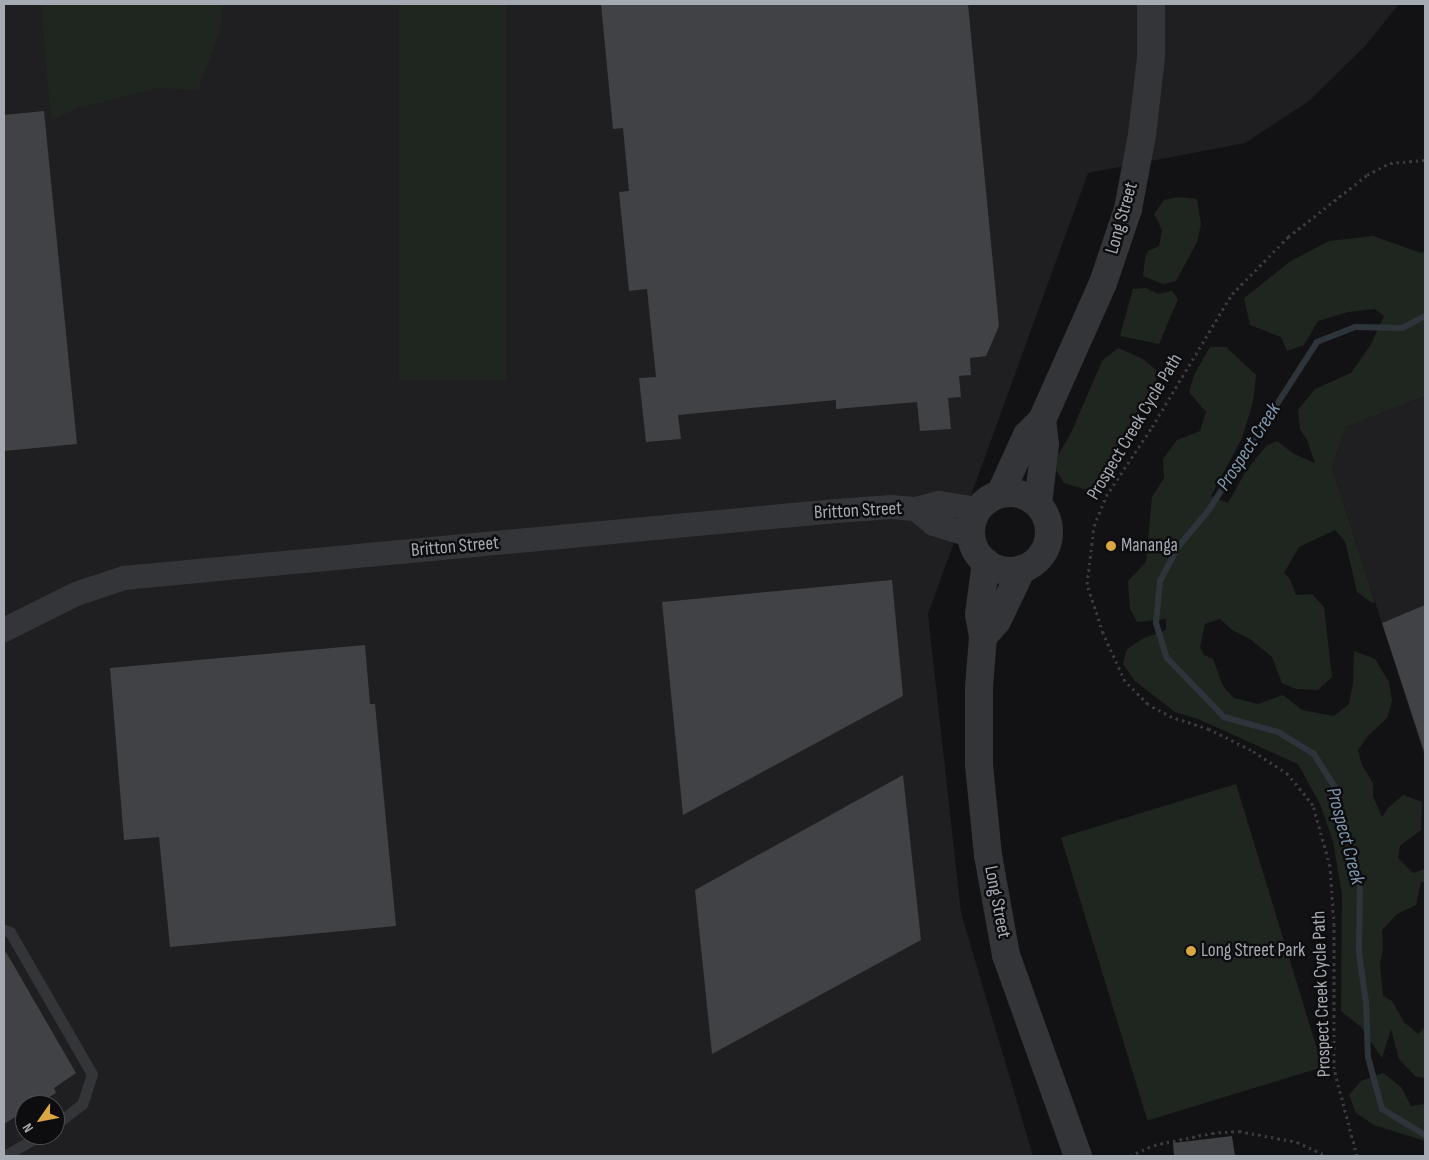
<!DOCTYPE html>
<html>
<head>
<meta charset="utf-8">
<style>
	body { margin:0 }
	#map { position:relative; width:1429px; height:1160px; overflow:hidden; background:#121214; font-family:"Sofia Sans Condensed",sans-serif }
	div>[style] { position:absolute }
	.built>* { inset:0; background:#1f1f21 }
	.green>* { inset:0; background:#1f2620; transform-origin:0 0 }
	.stream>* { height:6px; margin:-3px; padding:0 3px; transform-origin:3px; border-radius:3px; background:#2d353b }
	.building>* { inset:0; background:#414246 }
	.path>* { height:3px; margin-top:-1.5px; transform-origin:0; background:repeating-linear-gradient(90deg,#3a3b3f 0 2.5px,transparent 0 6.5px) }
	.service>* { height:11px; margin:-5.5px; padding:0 5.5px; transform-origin:5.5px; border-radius:5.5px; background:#343538 }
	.minor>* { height:24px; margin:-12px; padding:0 12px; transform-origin:12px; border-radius:12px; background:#343538 }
	.tertiary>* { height:28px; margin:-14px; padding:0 14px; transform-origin:14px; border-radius:14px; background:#343538 }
	.tertiary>.ring { margin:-14px; padding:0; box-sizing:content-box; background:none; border:28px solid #343538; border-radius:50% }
	.dots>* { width:14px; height:14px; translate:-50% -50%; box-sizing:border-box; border:2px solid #0d0d0f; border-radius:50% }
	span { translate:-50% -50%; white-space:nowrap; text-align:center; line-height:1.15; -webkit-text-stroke:5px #0d0d0f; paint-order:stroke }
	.street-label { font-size:19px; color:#a6aab2 }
	.poi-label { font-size:19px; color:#a6aab2 }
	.left { translate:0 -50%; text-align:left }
	.water-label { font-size:20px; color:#8096aa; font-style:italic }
	.frame { position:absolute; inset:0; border:5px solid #a6aab2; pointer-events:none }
	.north { position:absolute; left:15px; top:1095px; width:50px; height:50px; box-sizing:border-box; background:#0d0d0f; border:1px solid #4a4c50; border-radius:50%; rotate:237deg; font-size:14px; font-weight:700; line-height:20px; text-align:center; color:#a6aab2 }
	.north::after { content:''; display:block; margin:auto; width:18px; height:22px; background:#daa744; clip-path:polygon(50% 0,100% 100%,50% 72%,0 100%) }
</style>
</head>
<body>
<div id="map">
	<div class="built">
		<div style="clip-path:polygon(evenodd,4px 4px,1399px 4px,1365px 46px,1309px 101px,1245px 143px,1088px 173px,928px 614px,961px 913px,1033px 1156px,4px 1156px,4px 4px,25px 1105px,55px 1105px,55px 1135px,25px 1135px,25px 1105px)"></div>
		<div style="clip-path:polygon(1425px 396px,1425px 758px,1332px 467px,1346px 427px)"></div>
	</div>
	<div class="green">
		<div style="clip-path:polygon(41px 4px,223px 4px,221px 27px,198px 90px,157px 88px,78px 108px,51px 120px)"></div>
		<div style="left:399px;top:4px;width:107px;height:376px"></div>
		<div style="clip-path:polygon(1178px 197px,1197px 199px,1201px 224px,1197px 242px,1176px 281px,1163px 284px,1143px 276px,1145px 259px,1148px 251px,1159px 246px,1162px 230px,1154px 214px,1164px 200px)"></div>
		<div style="clip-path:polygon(1373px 236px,1421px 253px,1425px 251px,1425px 396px,1346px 427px,1332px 467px,1375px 602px,1372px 603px,1357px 592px,1345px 541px,1335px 530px,1299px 547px,1284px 573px,1290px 579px,1296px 595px,1312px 594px,1324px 607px,1332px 677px,1318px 690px,1296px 689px,1282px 683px,1272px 657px,1250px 639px,1232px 630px,1220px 619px,1205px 624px,1200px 647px,1204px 655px,1213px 659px,1223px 686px,1234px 698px,1258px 704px,1283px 695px,1302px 710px,1334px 716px,1349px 704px,1353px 683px,1354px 651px,1375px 659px,1389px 682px,1392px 701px,1387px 718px,1367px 737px,1358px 750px,1362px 765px,1373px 783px,1373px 796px,1382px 817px,1388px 808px,1403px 795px,1422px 802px,1421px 830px,1400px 846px,1398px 858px,1413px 873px,1425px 869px,1425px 882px,1421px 882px,1416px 905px,1397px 914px,1382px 930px,1383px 949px,1380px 964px,1383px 996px,1392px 1001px,1404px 1022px,1418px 1034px,1425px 1027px,1425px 1078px,1415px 1076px,1399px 1059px,1391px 1029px,1382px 1058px,1361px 1027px,1341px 1011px,1342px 894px,1333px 841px,1320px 804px,1298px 764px,1198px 719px,1175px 712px,1135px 681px,1123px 664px,1127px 649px,1142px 639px,1166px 630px,1166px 619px,1137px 622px,1130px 609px,1128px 581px,1146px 562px,1152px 497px,1164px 478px,1163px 459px,1177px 440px,1200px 431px,1206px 412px,1189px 392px,1195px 373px,1210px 347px,1226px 347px,1256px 375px,1253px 402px,1242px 438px,1211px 496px,1228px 503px,1246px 471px,1266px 446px,1277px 441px,1294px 454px,1315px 463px,1307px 440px,1300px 429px,1298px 410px,1315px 389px,1351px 373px,1370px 346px,1384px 316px,1375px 309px,1348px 312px,1318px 321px,1304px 345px,1287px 351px,1281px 337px,1250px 325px,1244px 298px,1291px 261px,1329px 241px)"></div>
		<div style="clip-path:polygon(1146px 288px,1158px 294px,1172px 291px,1178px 299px,1159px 344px,1120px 336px,1133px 289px)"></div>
		<div style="clip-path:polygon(1118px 348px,1143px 359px,1156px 370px,1156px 389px,1090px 491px,1064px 483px,1056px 470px,1058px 455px,1071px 433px,1102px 361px)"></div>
		<div style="left:1236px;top:784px;width:296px;height:183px;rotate:73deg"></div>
		<div style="clip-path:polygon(1383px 1073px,1401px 1087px,1411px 1106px,1425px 1104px,1425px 1141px,1374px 1125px,1356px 1113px,1349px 1095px,1361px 1081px)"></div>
	</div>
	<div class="stream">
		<div style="left:1425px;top:316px;width:26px;rotate:152deg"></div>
		<div style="left:1402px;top:328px;width:47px;rotate:-178.8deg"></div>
		<div style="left:1355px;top:327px;width:41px;rotate:158.5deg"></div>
		<div style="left:1317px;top:342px;width:201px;rotate:122.8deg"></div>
		<div style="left:1208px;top:511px;width:47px;rotate:129.8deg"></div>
		<div style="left:1178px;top:547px;width:38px;rotate:118deg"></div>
		<div style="left:1160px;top:581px;width:42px;rotate:95.4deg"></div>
		<div style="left:1156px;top:623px;width:37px;rotate:73deg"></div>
		<div style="left:1167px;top:658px;width:82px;rotate:46deg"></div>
		<div style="left:1224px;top:717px;width:56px;rotate:15.5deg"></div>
		<div style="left:1278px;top:732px;width:42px;rotate:31.4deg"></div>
		<div style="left:1314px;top:754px;width:39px;rotate:58deg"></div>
		<div style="left:1335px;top:787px;width:95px;rotate:74.8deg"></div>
		<div style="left:1360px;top:879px;width:74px;rotate:90.8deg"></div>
		<div style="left:1359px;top:953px;width:50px;rotate:82deg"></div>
		<div style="left:1366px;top:1003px;width:54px;rotate:87.9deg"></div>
		<div style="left:1368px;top:1057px;width:54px;rotate:74.9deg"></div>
		<div style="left:1382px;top:1109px;width:50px;rotate:31.2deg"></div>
	</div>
	<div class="building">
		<div style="clip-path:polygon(601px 4px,968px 4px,999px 326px,986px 356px,970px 358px,971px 375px,959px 376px,961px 397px,948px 398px,951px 429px,920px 431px,917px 402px,836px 409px,836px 400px,678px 415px,681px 439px,646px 442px,639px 378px,656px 377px,647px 289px,629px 291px,619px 192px,629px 191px,623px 128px,613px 129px)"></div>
		<div style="clip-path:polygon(44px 111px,77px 444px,4px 451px,4px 115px)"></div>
		<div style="clip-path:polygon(892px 580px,903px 696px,683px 815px,662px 602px)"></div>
		<div style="clip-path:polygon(1425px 605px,1425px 754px,1382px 623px)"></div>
		<div style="clip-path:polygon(365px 645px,370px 704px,375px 704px,396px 926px,170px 947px,159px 837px,124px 840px,110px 668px)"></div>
		<div style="clip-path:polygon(903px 775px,921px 940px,712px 1054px,695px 890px)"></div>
		<div style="clip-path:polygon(6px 952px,76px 1073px,54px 1088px,56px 1093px,35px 1105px,25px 1105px,25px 1111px,4px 1124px,4px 954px)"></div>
		<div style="clip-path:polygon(1232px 1136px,1235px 1156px,1174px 1156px,1173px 1143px)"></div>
	</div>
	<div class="path">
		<div style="left:1130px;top:1156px;width:26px;rotate:-25deg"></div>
		<div style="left:1154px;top:1145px;width:59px;rotate:-11.7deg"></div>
		<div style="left:1212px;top:1133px;width:27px;rotate:-4deg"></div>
		<div style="left:1239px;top:1131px;width:59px;rotate:10.7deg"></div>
		<div style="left:1297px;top:1142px;width:33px;rotate:25deg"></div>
		<div style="left:1357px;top:1156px;width:90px;rotate:-104.8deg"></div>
		<div style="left:1334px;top:1069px;width:144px;rotate:-90deg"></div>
		<div style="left:1334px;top:925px;width:59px;rotate:-93.9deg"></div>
		<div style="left:1330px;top:866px;width:63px;rotate:-105.6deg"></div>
		<div style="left:1313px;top:805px;width:40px;rotate:-129deg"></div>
		<div style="left:1288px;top:774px;width:44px;rotate:-147deg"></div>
		<div style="left:1251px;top:750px;width:47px;rotate:-153.4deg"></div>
		<div style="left:1209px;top:729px;width:39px;rotate:-162deg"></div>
		<div style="left:1172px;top:717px;width:27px;rotate:-152deg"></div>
		<div style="left:1148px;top:704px;width:33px;rotate:-135deg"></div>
		<div style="left:1125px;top:681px;width:53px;rotate:-114.6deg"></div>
		<div style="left:1103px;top:633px;width:52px;rotate:-108.1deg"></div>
		<div style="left:1087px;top:584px;width:58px;rotate:-83.1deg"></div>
		<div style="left:1094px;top:526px;width:32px;rotate:-68deg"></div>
		<div style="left:1106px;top:496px;width:83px;rotate:-56.3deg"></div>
		<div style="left:1152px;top:427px;width:155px;rotate:-59deg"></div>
		<div style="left:1232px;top:294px;width:80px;rotate:-45.5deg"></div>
		<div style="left:1288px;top:237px;width:100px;rotate:-38.1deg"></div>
		<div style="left:1367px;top:175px;width:26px;rotate:-28deg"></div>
		<div style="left:1390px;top:163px;width:35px;rotate:-5deg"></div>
	</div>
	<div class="service">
		<div style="left:4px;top:930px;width:6px;rotate:18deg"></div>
		<div style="left:10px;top:932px;width:164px;rotate:60deg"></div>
		<div style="left:92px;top:1074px;width:32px;rotate:108deg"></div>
		<div style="left:82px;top:1104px;width:34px;rotate:142deg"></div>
		<div style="left:4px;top:1156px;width:43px;rotate:-29.6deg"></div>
	</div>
	<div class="minor">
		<div style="left:916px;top:509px;width:23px;rotate:40deg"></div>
		<div style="left:934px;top:524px;width:39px;rotate:17deg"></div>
		<div style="left:4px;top:630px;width:80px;rotate:-26.6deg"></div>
		<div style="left:76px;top:594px;width:51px;rotate:-18.4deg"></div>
		<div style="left:124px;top:578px;width:715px;rotate:-5.38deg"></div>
		<div style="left:836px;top:511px;width:55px;rotate:-4.2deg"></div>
		<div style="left:891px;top:507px;width:25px;rotate:5deg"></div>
		<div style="left:916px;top:509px;width:24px;rotate:-15deg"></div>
		<div style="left:939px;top:503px;width:39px;rotate:9deg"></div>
	</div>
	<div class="tertiary">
		<div class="ring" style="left:971px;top:493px;width:50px;height:50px"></div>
		<div style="left:1000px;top:494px;width:65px;rotate:-65.4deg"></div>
		<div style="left:1027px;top:435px;width:21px;rotate:-45deg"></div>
		<div style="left:1042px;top:420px;width:150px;rotate:-66deg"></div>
		<div style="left:1103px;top:283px;width:78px;rotate:-71.3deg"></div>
		<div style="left:1128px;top:209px;width:75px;rotate:-79.3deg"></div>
		<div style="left:1142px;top:135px;width:79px;rotate:-83.4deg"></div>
		<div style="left:1151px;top:57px;width:53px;rotate:-90deg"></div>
		<div style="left:1038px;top:504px;width:60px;rotate:-83.3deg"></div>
		<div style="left:1045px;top:444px;width:24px;rotate:-97deg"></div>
		<div style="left:986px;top:562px;width:52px;rotate:97.7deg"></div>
		<div style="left:979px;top:614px;width:23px;rotate:80deg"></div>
		<div style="left:983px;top:637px;width:50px;rotate:94.6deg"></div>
		<div style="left:979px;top:687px;width:78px;rotate:90deg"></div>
		<div style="left:979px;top:765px;width:90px;rotate:84.3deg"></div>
		<div style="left:988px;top:855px;width:102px;rotate:79.8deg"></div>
		<div style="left:1006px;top:955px;width:214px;rotate:70.3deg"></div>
		<div style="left:983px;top:637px;width:21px;rotate:-49deg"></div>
		<div style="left:997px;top:621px;width:58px;rotate:-64.3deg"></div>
	</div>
	<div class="dots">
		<div style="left:1111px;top:546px;background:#daa744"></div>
		<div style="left:1191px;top:951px;background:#daa744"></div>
	</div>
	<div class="street-label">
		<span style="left:1122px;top:218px;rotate:-74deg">Long Street</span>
		<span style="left:1135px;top:427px;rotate:-59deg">Prospect Creek Cycle Path</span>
		<span style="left:858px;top:511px;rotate:-3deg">Britton Street</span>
		<span style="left:455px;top:547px;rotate:-5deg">Britton Street</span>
		<span style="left:997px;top:902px;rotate:79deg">Long Street</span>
		<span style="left:1322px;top:994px;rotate:-92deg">Prospect Creek Cycle Path</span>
	</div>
	<div class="poi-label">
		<span class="left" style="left:1121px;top:546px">Mananga</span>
		<span class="left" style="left:1201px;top:951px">Long Street Park</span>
	</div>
	<div class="water-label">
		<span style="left:1249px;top:447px;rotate:-57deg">Prospect Creek</span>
		<span style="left:1345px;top:836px;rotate:75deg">Prospect Creek</span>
	</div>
	<div class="frame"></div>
	<div class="north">N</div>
</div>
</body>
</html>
